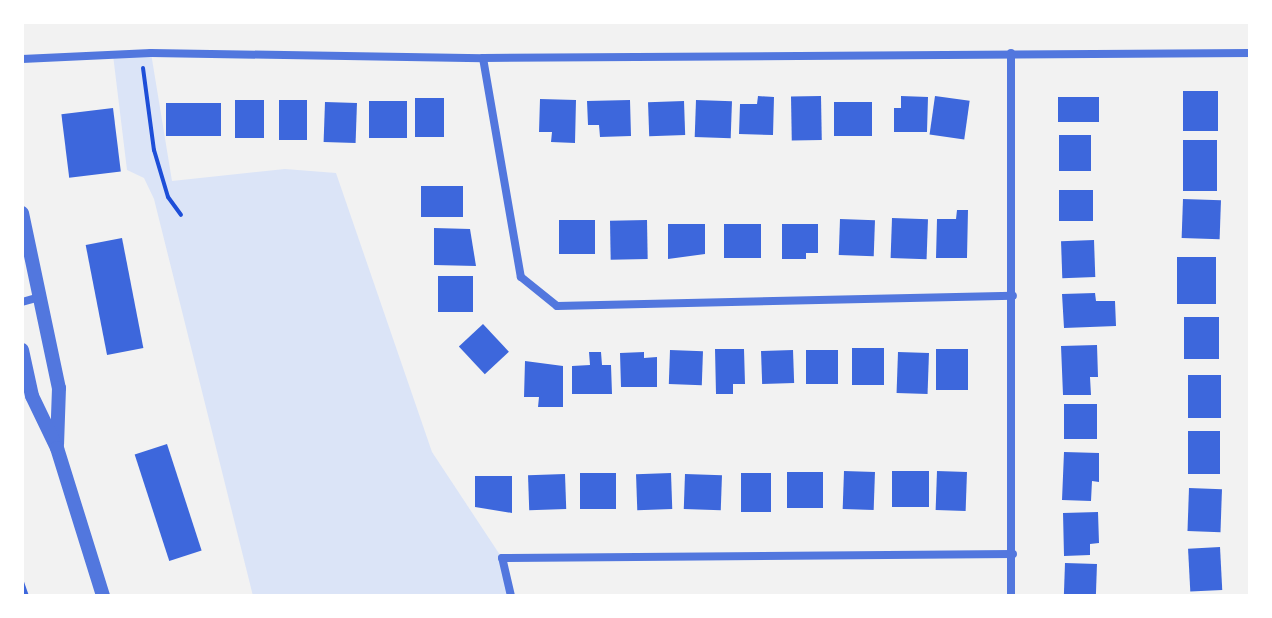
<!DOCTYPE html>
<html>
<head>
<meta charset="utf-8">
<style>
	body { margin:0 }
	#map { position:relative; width:1272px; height:618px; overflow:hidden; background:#f2f2f2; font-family:Helvetica,sans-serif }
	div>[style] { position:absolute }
	.green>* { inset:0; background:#dbe4f7 }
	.building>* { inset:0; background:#3d67dc; transform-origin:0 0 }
	.path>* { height:4px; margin:-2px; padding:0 2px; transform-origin:2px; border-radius:2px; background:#1d4ed8 }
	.minor>* { height:8px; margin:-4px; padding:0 4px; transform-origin:4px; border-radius:4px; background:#5277de }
	.tertiary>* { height:14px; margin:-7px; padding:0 7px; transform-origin:7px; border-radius:7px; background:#5277de }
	span { translate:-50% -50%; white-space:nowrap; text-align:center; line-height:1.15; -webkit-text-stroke:8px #fff; paint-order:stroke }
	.frame { position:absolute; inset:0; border:24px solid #fff; pointer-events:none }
</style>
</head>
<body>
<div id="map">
	<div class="green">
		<div style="clip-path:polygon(151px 53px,172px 181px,285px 169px,336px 173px,432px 452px,502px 558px,511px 596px,253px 596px,154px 199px,144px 178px,127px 170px,113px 55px)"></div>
	</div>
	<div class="building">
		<div style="left:1218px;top:91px;width:40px;height:35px;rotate:90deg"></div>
		<div style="clip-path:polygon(758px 96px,774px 97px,773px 135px,739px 134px,740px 104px,757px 104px)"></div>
		<div style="left:821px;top:96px;width:44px;height:30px;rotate:89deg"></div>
		<div style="clip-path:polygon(901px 96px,928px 97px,927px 132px,894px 132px,894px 108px,901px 108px)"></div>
		<div style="left:935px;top:96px;width:35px;height:39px;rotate:8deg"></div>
		<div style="left:1058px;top:97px;width:41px;height:25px"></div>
		<div style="left:444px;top:98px;width:39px;height:29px;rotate:90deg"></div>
		<div style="clip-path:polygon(540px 99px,576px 100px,575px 143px,551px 142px,552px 132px,539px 132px)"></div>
		<div style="left:235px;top:100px;width:29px;height:38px"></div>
		<div style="left:279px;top:100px;width:28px;height:40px"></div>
		<div style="clip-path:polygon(630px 100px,631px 136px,600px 137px,599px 125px,588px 125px,587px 101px)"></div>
		<div style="left:696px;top:100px;width:36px;height:37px;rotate:2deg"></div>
		<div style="left:407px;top:101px;width:37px;height:38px;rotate:90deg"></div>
		<div style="left:684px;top:101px;width:34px;height:36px;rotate:88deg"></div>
		<div style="left:325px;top:102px;width:32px;height:40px;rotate:2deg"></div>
		<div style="left:834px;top:102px;width:38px;height:34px"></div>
		<div style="left:221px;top:103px;width:33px;height:55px;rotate:90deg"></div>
		<div style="left:113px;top:108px;width:64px;height:52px;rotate:83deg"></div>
		<div style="left:1059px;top:135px;width:32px;height:36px"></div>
		<div style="left:1183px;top:140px;width:34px;height:51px"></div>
		<div style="left:421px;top:186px;width:42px;height:31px"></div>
		<div style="left:1059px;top:190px;width:34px;height:31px"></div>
		<div style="left:1183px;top:199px;width:38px;height:39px;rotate:2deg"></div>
		<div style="clip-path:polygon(957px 210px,968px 210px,967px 258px,936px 258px,937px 219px,956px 219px)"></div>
		<div style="left:892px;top:218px;width:36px;height:40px;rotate:2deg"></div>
		<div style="left:840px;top:219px;width:35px;height:36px;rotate:2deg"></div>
		<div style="left:559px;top:220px;width:36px;height:34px"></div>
		<div style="left:647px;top:220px;width:39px;height:37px;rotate:89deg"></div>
		<div style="clip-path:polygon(668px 224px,705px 224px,705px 254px,668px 259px)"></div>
		<div style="left:724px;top:224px;width:37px;height:34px"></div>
		<div style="clip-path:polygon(782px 224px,818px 224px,818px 253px,806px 253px,806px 259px,782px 259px)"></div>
		<div style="clip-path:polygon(434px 228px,470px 229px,476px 266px,434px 265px)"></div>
		<div style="left:122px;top:238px;width:112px;height:37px;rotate:79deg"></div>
		<div style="left:1094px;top:240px;width:37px;height:33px;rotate:88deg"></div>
		<div style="left:1177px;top:257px;width:39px;height:47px"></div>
		<div style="left:438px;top:276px;width:35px;height:36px"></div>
		<div style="clip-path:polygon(1095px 293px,1096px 301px,1115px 301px,1116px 326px,1064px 328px,1062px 294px)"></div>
		<div style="left:1184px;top:317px;width:35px;height:42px"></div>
		<div style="left:483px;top:324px;width:38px;height:33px;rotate:47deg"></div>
		<div style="clip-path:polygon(1097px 345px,1098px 377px,1090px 377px,1091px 395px,1063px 395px,1061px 346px)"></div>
		<div style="left:852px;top:348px;width:32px;height:37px"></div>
		<div style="clip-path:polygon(715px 349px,744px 349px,745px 384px,733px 384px,733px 394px,716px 394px)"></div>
		<div style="left:936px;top:349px;width:32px;height:41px"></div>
		<div style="left:670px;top:350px;width:33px;height:34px;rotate:2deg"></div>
		<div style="left:793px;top:350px;width:33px;height:32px;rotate:88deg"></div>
		<div style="left:806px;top:350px;width:32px;height:34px"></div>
		<div style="clip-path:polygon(589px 352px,601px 352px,602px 365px,611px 365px,612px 394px,572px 394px,572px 366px,590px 365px)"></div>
		<div style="clip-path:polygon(644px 352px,644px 358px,657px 357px,657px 387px,621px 387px,620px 353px)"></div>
		<div style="left:898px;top:352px;width:31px;height:41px;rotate:2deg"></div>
		<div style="clip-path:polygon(525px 361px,563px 366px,563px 407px,538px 407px,539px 397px,524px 397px)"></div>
		<div style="left:1188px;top:375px;width:33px;height:43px"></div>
		<div style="left:1097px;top:404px;width:35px;height:33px;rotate:90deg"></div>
		<div style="left:1188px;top:431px;width:32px;height:43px"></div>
		<div style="left:167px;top:444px;width:112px;height:34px;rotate:72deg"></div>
		<div style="clip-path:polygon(1064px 452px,1099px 453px,1099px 482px,1092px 481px,1091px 501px,1062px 500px)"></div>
		<div style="left:844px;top:471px;width:31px;height:38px;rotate:2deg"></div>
		<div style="left:892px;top:471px;width:37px;height:36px"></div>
		<div style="left:937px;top:471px;width:30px;height:39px;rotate:2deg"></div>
		<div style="left:787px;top:472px;width:36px;height:36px"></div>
		<div style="left:580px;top:473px;width:36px;height:36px"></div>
		<div style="left:671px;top:473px;width:36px;height:35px;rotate:88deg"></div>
		<div style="left:741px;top:473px;width:30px;height:39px"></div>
		<div style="left:565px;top:474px;width:35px;height:37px;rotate:88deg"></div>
		<div style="left:685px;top:474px;width:37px;height:35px;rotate:2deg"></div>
		<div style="clip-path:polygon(475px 476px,512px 476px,512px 513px,475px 507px)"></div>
		<div style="left:1189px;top:488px;width:33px;height:43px;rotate:2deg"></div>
		<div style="clip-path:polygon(1098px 512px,1099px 543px,1090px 544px,1090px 555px,1064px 556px,1063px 513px)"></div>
		<div style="left:1220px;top:547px;width:43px;height:32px;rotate:87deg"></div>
		<div style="left:1065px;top:563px;width:32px;height:33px;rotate:2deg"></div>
		<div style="clip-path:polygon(22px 577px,22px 576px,29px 596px,22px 596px)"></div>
	</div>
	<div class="path">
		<div style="left:143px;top:68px;width:83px;rotate:82.4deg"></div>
		<div style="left:154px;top:150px;width:49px;rotate:73.4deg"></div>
		<div style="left:168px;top:197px;width:22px;rotate:54deg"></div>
	</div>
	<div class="minor">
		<div style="left:483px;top:58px;width:222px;rotate:80.2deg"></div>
		<div style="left:521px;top:277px;width:46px;rotate:38.9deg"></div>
		<div style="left:557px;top:306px;width:456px;rotate:-1.3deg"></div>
		<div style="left:22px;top:59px;width:129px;rotate:-2.7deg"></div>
		<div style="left:151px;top:53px;width:332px;rotate:0.9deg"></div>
		<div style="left:483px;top:58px;width:767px;rotate:-0.37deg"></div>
		<div style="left:22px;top:302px;width:18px;rotate:-16deg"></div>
		<div style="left:511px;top:596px;width:39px;rotate:-103deg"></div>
		<div style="left:502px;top:558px;width:511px;rotate:-0.45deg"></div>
		<div style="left:1011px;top:596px;width:543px;rotate:-90deg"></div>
	</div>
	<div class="tertiary">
		<div style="left:22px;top:213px;width:179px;rotate:78.1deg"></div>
		<div style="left:59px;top:388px;width:56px;rotate:92deg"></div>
		<div style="left:22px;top:350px;width:47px;rotate:77.7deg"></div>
		<div style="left:32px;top:396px;width:58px;rotate:64.3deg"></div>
		<div style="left:57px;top:448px;width:155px;rotate:72.7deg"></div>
	</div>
	<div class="frame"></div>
</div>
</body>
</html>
